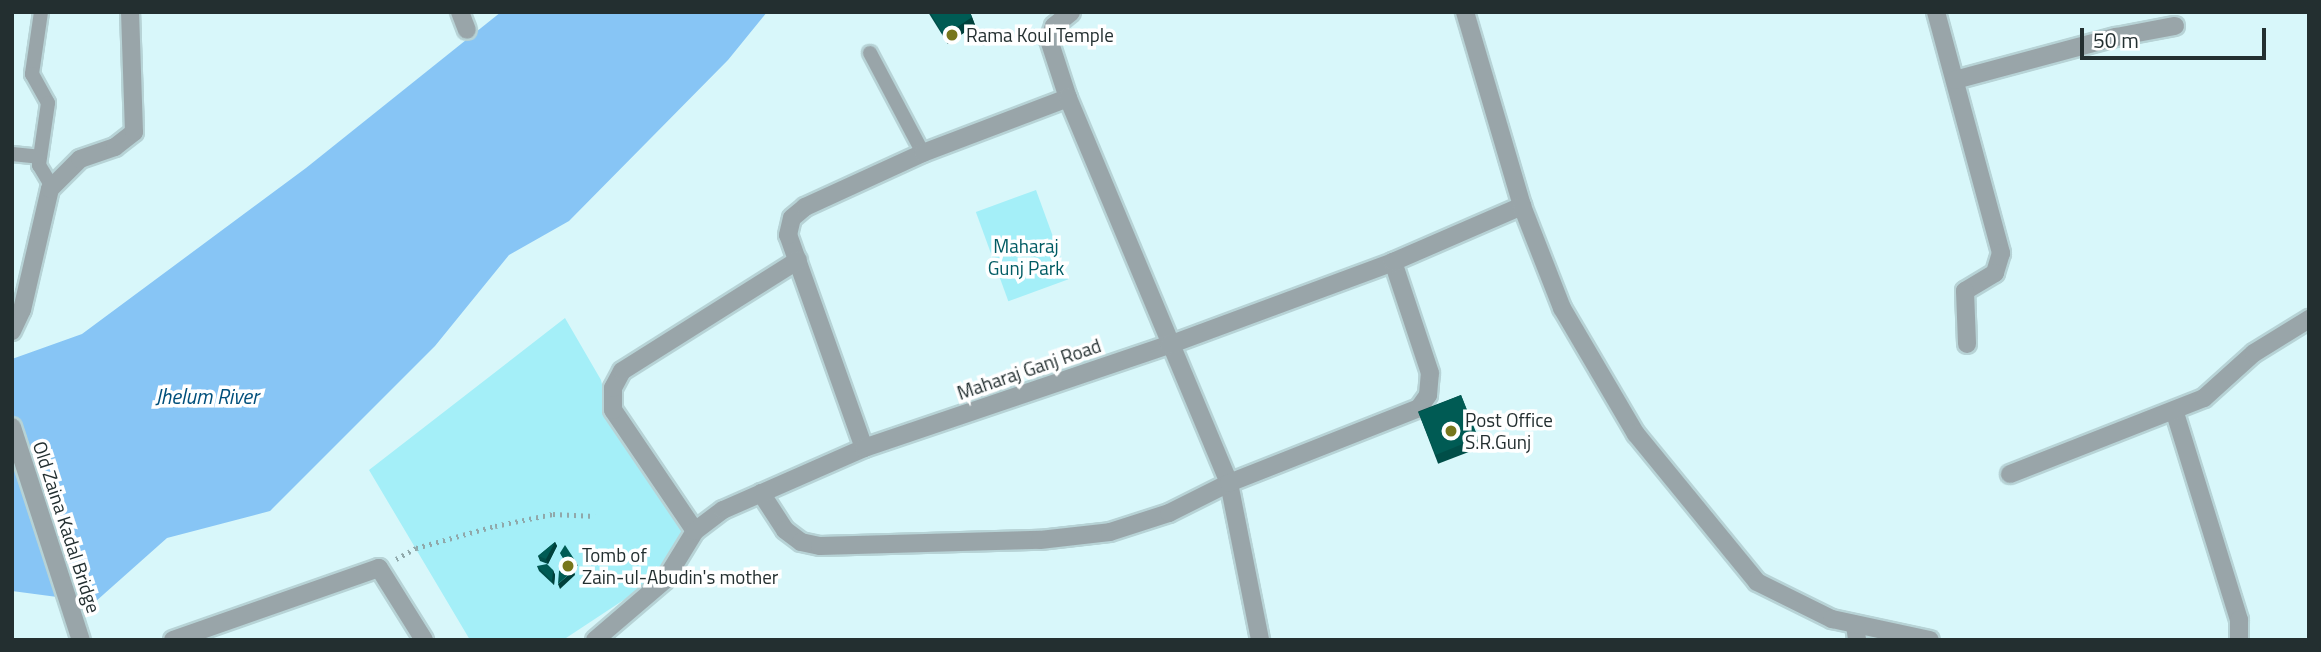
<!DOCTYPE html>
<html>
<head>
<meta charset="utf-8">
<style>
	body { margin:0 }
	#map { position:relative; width:2321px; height:652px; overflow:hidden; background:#d8f7fa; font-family:"Titillium Web",sans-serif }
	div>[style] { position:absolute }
	.green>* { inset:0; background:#a4eff8; transform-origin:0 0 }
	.water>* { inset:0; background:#87c5f5 }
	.path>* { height:4.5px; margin-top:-2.25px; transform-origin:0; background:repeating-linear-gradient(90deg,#90a8aa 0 2px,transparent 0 7px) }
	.roads { filter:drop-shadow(2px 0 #b7d3d6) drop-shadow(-2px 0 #b7d3d6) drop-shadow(0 2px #b7d3d6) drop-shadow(0 -2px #b7d3d6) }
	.service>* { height:14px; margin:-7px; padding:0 7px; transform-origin:7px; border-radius:7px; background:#99a5a9 }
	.minor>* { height:18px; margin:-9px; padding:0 9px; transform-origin:9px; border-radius:9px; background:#99a5a9 }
	.tertiary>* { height:18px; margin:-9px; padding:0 9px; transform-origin:9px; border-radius:9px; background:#99a5a9 }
	.wall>* { inset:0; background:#004e48; transform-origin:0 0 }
	.shaded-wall>* { inset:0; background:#00403b }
	.building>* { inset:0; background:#005b54; transform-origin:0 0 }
	.dots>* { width:19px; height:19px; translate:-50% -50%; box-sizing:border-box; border:4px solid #fff; border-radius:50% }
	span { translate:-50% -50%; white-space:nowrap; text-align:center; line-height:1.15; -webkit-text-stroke:7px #fff; paint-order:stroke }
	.poi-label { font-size:19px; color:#232f30 }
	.left { translate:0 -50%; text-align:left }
	.park-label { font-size:19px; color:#005b63 }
	.street-label { font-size:19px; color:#232f30 }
	.water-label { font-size:21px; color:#004f7b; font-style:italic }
	.frame { position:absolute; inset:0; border:14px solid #232f30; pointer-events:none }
	.scale { position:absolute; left:2080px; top:28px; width:186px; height:32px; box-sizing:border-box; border:4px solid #232f30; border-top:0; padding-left:9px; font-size:21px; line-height:24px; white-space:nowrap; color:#232f30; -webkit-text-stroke:5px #fff; paint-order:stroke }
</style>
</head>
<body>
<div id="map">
	<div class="green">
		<div style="left:1036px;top:190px;width:95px;height:64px;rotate:70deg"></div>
		<div style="clip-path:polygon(565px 318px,601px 380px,608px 412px,688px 534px,660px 576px,563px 640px,470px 640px,369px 470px)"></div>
	</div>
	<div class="water">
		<div style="clip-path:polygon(501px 12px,767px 12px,728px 60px,569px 221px,509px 255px,435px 346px,270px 511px,167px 538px,95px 602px,12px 591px,12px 359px,82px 334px,306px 168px)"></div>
	</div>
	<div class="path">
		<div style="left:396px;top:559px;width:23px;rotate:-29deg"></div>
		<div style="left:416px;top:548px;width:82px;rotate:-15.6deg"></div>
		<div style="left:495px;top:526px;width:59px;rotate:-11.7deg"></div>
		<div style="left:553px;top:514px;width:42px;rotate:2.7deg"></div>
	</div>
	<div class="roads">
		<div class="service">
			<div style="left:41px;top:12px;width:63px;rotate:98.3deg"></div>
			<div style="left:32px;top:74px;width:33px;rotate:61deg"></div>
			<div style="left:48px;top:103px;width:63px;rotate:98.3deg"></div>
			<div style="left:39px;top:165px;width:26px;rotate:59deg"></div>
			<div style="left:870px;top:53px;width:113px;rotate:62.1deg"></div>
			<div style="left:12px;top:154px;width:27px;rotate:6deg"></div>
		</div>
		<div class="minor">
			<div style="left:460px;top:12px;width:19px;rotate:69deg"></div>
			<div style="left:1936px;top:12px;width:250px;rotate:74.9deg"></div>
			<div style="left:2001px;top:253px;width:21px;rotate:107deg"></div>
			<div style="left:1995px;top:273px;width:35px;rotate:149deg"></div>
			<div style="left:1965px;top:291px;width:53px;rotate:87.8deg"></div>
			<div style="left:1955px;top:80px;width:167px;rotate:-15deg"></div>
			<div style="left:2116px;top:37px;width:60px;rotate:-10.6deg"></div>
			<div style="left:1068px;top:98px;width:61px;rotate:-108.1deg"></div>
			<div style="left:1049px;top:40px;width:15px;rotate:-70deg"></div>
			<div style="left:1054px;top:26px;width:22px;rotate:-39deg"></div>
			<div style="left:12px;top:331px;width:23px;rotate:-65deg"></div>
			<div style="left:22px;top:310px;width:124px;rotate:-77deg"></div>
			<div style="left:50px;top:189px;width:42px;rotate:-45deg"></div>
			<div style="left:80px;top:159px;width:37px;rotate:-19deg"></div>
			<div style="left:115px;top:147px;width:24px;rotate:-38deg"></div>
			<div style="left:134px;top:132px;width:120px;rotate:-91.9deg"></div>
			<div style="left:2175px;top:413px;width:217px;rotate:72.8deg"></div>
			<div style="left:2239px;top:620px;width:20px;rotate:90deg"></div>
			<div style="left:12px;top:427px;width:224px;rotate:72.1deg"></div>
			<div style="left:864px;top:448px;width:226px;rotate:-109.6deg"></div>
			<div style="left:788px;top:235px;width:17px;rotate:-77deg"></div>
			<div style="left:792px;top:218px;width:17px;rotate:-40deg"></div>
			<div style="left:805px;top:207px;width:130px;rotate:-24.6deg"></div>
			<div style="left:923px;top:153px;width:155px;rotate:-20.8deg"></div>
			<div style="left:1068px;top:98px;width:417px;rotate:67.3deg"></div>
			<div style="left:1229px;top:483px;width:160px;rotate:78.8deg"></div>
			<div style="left:2010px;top:474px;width:208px;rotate:-21.4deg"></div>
			<div style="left:2204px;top:398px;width:67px;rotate:-42deg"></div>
			<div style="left:2254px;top:353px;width:65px;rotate:-31.7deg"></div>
			<div style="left:761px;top:493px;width:44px;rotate:57deg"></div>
			<div style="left:785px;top:530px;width:20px;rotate:37deg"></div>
			<div style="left:801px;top:542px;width:19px;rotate:12deg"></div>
			<div style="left:820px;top:546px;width:220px;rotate:-1.6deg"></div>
			<div style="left:1040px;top:540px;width:70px;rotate:-6.5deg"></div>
			<div style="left:1110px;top:532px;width:62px;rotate:-17.9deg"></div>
			<div style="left:1169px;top:513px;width:67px;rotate:-26.6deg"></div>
			<div style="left:1229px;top:483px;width:204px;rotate:-21.5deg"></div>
			<div style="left:1419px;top:408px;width:16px;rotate:-55deg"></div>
			<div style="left:1428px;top:395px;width:22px;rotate:-85deg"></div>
			<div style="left:1430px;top:373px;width:117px;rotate:-108.4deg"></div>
			<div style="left:695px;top:531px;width:146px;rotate:-124.1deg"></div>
			<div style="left:613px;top:410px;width:22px;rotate:-90deg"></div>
			<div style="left:613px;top:388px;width:19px;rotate:-62deg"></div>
			<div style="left:622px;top:371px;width:208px;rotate:-32.2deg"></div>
			<div style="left:1855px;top:625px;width:15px;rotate:82deg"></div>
			<div style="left:173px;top:640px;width:218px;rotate:-19.3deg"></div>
			<div style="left:379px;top:568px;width:85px;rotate:58deg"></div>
			<div style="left:595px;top:640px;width:92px;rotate:-40.6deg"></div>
			<div style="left:665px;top:580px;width:57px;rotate:-58.5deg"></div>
			<div style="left:695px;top:531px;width:35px;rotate:-37deg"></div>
			<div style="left:723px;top:510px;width:154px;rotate:-23.7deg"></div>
			<div style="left:864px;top:448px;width:322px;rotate:-18.7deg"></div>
			<div style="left:1169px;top:345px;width:239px;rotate:-20.3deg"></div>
			<div style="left:1393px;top:262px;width:141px;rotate:-23.5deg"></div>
		</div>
		<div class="tertiary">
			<div style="left:1465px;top:12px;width:202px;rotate:73.6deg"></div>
			<div style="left:1522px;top:206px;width:110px;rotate:68.6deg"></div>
			<div style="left:1562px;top:308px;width:146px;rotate:59.6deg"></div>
			<div style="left:1636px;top:434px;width:191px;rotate:50.7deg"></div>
			<div style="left:1757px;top:582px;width:84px;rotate:26.3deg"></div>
			<div style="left:1832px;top:619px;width:100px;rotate:12.1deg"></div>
		</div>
	</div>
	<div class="wall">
		<div style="clip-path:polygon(928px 12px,970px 12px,975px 25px,948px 44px)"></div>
		<div style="left:1461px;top:395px;width:56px;height:46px;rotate:69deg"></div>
		<div style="clip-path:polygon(555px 542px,557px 546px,548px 564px,540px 561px,538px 556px)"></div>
		<div style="clip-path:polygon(560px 553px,576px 562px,578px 566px,568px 567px)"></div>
		<div style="clip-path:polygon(537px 566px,553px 570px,555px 575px,554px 585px,539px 571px)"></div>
	</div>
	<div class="shaded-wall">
		<div style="clip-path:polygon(972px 17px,975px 25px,948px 44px,944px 36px)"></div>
		<div style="clip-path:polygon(555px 542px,557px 546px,548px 564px,546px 559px)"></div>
		<div style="clip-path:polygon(553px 570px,555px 575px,554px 585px,552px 581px)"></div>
		<div style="clip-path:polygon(574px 570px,575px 575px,560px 589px,558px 584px)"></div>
	</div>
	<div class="building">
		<div style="clip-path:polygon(930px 12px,970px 12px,972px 17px,944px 36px)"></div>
		<div style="left:1461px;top:395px;width:46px;height:46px;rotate:68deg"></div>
		<div style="clip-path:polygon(555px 542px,546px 559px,538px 556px)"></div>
		<div style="clip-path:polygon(565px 545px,576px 562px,566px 562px,560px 553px)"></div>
		<div style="clip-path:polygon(547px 564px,553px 570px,552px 581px,537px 566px)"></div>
		<div style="clip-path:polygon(564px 566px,574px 570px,558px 584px,559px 571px)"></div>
	</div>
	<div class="dots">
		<div style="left:952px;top:35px;background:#77761c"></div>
		<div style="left:1451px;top:431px;background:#77761c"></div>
		<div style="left:568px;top:566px;background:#77761c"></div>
	</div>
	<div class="poi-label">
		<span class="left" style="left:966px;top:35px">Rama Koul Temple</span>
		<span class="left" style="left:1465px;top:431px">Post Office<br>S.R.Gunj</span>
		<span class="left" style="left:582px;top:566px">Tomb of<br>Zain-ul-Abudin's mother</span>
	</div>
	<div class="park-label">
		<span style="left:1026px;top:257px">Maharaj<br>Gunj Park</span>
	</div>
	<div class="street-label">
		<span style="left:1029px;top:369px;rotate:-19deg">Maharaj Ganj Road</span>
		<span style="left:67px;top:527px;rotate:72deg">Old Zaina Kadal Bridge</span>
	</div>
	<div class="water-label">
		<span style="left:207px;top:396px">Jhelum River</span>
	</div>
	<div class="frame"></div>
	<div class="scale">50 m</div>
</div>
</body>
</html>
